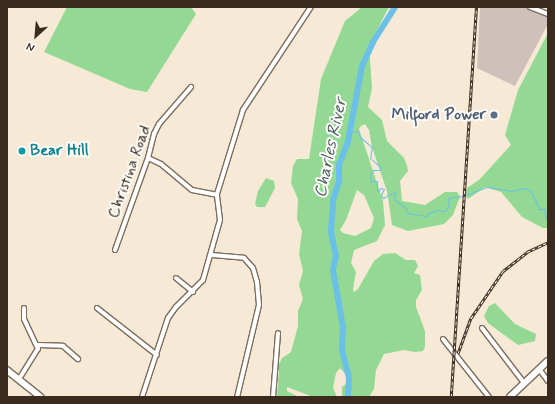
<!DOCTYPE html>
<html>
<head>
<meta charset="utf-8">
<style>
	body { margin:0 }
	#map { position:relative; width:555px; height:404px; overflow:hidden; background:#f6e9d5; font-family:Mynerve,sans-serif }
	div>[style] { position:absolute }
	.industrial>* { inset:0; background:#d0c0bc }
	.green>* { inset:0; background:#93d993 }
	.stream>* { height:1px; margin:-0.5px; padding:0 0.5px; transform-origin:0.5px; border-radius:0.5px; background:#6ac0e7 }
	.river>* { height:6px; margin:-3px; padding:0 3px; transform-origin:3px; border-radius:3px; background:#6ac0e7 }
	.roads { filter:drop-shadow(1px 0 #7c6d5e) drop-shadow(-1px 0 #7c6d5e) drop-shadow(0 1px #7c6d5e) drop-shadow(0 -1px #7c6d5e) }
	.street>* { height:4px; margin:-2px; padding:0 2px; transform-origin:2px; border-radius:2px; background:#fff }
	.secondary>* { height:5.5px; margin:-2.75px; padding:0 2.75px; transform-origin:2.75px; border-radius:2.75px; background:#fff }
	.rail>* { height:2.5px; margin-top:-1.25px; transform-origin:0; background:repeating-linear-gradient(90deg,#fdfcf7 0 3px,#3b2a1e 0 6px); box-sizing:border-box; border-block:1px solid #3b2a1e }
	.dots>* { width:11px; height:11px; translate:-50% -50%; box-sizing:border-box; border:2px solid #fdfcf7; border-radius:50% }
	span { translate:-50% -50%; white-space:nowrap; text-align:center; line-height:1.15; -webkit-text-stroke:4px #fdfcf7; paint-order:stroke }
	.service-label { font-size:16px; color:#4e5e75; font-weight:700 }
	.right { translate:-100% -50%; text-align:right }
	.culture-label { font-size:16px; color:#0d838f; font-weight:700 }
	.left { translate:0 -50%; text-align:left }
	.street-label { font-size:16px; color:#3b2a1e }
	.water-label { font-size:17px; color:#4b5e64; font-style:italic }
	.frame { position:absolute; inset:0; border:8px solid #3b2a1e; pointer-events:none }
	.north { position:absolute; left:16px; top:16px; width:40px; height:40px; -webkit-text-stroke:3px #fdfcf7; paint-order:stroke; rotate:206deg; font-size:11px; font-weight:700; line-height:16px; text-align:center; color:#3b2a1e }
	.north::after { content:''; display:block; margin:auto; width:14px; height:18px; background:#3b2a1e; clip-path:polygon(50% 0,100% 100%,50% 72%,0 100%) }
</style>
</head>
<body>
<div id="map">
	<div class="industrial">
		<div style="clip-path:polygon(480px 7px,524px 7px,548px 17px,548px 24px,515px 86px,477px 68px)"></div>
	</div>
	<div class="green">
		<div style="clip-path:polygon(67px 7px,191px 7px,196px 14px,147px 92px,130px 89px,44px 52px)"></div>
		<div style="clip-path:polygon(evenodd,362px 7px,389px 7px,369px 45px,372px 88px,368px 107px,382px 120px,387px 141px,404px 158px,407px 166px,408px 171px,400px 181px,402px 201px,425px 205px,445px 192px,457px 192px,460px 197px,453px 215px,444px 224px,408px 231px,392px 225px,387px 191px,372px 147px,369px 130px,365px 124px,361px 126px,359px 129px,383px 201px,385px 225px,377px 241px,354px 250px,351px 263px,356px 272px,353px 289px,354px 292px,358px 289px,374px 261px,383px 254px,395px 253px,406px 260px,415px 260px,418px 266px,414px 273px,420px 275px,422px 290px,416px 300px,416px 307px,425px 331px,425px 347px,423px 351px,415px 352px,404px 350px,384px 354px,376px 370px,374px 389px,370px 395px,372px 397px,342px 397px,342px 387px,347px 383px,346px 374px,340px 368px,336px 373px,333px 388px,337px 397px,313px 397px,287px 387px,287px 391px,299px 397px,277px 397px,279px 371px,277px 368px,282px 358px,291px 352px,298px 326px,298px 311px,303px 299px,299px 285px,303px 271px,299px 254px,302px 231px,297px 219px,298px 199px,291px 183px,293px 166px,297px 159px,309px 159px,321px 79px,345px 21px,362px 7px,357px 190px,364px 195px,374px 218px,371px 228px,355px 236px,343px 233px,340px 230px,346px 220px,357px 190px)"></div>
		<div style="clip-path:polygon(548px 33px,548px 228px,543px 228px,522px 217px,501px 192px,485px 187px,468px 199px,465px 194px,467px 188px,479px 180px,511px 145px,505px 135px,518px 90px)"></div>
		<div style="clip-path:polygon(266px 178px,274px 181px,275px 188px,265px 207px,257px 207px,255px 204px,258px 191px)"></div>
		<div style="clip-path:polygon(495px 303px,515px 324px,536px 334px,535px 341px,518px 345px,488px 323px,484px 316px,489px 306px)"></div>
	</div>
	<div class="stream">
		<div style="left:350px;top:128px;width:4px;rotate:63deg"></div>
		<div style="left:352px;top:132px;width:6px;rotate:-9deg"></div>
		<div style="left:358px;top:131px;width:6px;rotate:72deg"></div>
		<div style="left:360px;top:137px;width:16px;rotate:40deg"></div>
		<div style="left:372px;top:147px;width:11px;rotate:100deg"></div>
		<div style="left:370px;top:158px;width:13px;rotate:42deg"></div>
		<div style="left:380px;top:167px;width:3px;rotate:90deg"></div>
		<div style="left:380px;top:170px;width:7px;rotate:180deg"></div>
		<div style="left:373px;top:170px;width:6px;rotate:121deg"></div>
		<div style="left:370px;top:175px;width:6px;rotate:81deg"></div>
		<div style="left:371px;top:181px;width:6px"></div>
		<div style="left:377px;top:181px;width:10px;rotate:90deg"></div>
		<div style="left:377px;top:191px;width:5px;rotate:-37deg"></div>
		<div style="left:381px;top:188px;width:3px;rotate:18deg"></div>
		<div style="left:384px;top:189px;width:7px;rotate:117deg"></div>
		<div style="left:381px;top:195px;width:4px;rotate:56deg"></div>
		<div style="left:383px;top:198px;width:13px;rotate:-27deg"></div>
		<div style="left:395px;top:192px;width:7px;rotate:98deg"></div>
		<div style="left:394px;top:199px;width:15px;rotate:37deg"></div>
		<div style="left:406px;top:208px;width:5px;rotate:79deg"></div>
		<div style="left:407px;top:213px;width:20px;rotate:9deg"></div>
		<div style="left:427px;top:216px;width:3px;rotate:-72deg"></div>
		<div style="left:428px;top:213px;width:10px;rotate:-17deg"></div>
		<div style="left:438px;top:210px;width:7px;rotate:8deg"></div>
		<div style="left:445px;top:211px;width:7px;rotate:-56deg"></div>
		<div style="left:449px;top:205px;width:7px;rotate:-98deg"></div>
		<div style="left:448px;top:198px;width:15px;rotate:-8deg"></div>
		<div style="left:463px;top:196px;width:26px;rotate:-21deg"></div>
		<div style="left:487px;top:187px;width:24px;rotate:9deg"></div>
		<div style="left:511px;top:191px;width:14px;rotate:-12deg"></div>
		<div style="left:525px;top:188px;width:7px;rotate:27deg"></div>
		<div style="left:531px;top:191px;width:20px;rotate:66deg"></div>
		<div style="left:539px;top:209px;width:5px"></div>
		<div style="left:544px;top:209px;width:16px;rotate:76deg"></div>
	</div>
	<div class="river">
		<div style="left:348px;top:397px;width:19px;rotate:-87deg"></div>
		<div style="left:349px;top:378px;width:29px;rotate:-104deg"></div>
		<div style="left:342px;top:350px;width:23px;rotate:-88deg"></div>
		<div style="left:343px;top:327px;width:58px;rotate:-100deg"></div>
		<div style="left:333px;top:270px;width:14px;rotate:-78deg"></div>
		<div style="left:336px;top:256px;width:25px;rotate:-102deg"></div>
		<div style="left:331px;top:232px;width:32px;rotate:-86deg"></div>
		<div style="left:333px;top:200px;width:20px;rotate:-72deg"></div>
		<div style="left:339px;top:181px;width:16px;rotate:-90deg"></div>
		<div style="left:339px;top:165px;width:26px;rotate:-69deg"></div>
		<div style="left:348px;top:141px;width:76px;rotate:-79.4deg"></div>
		<div style="left:362px;top:66px;width:26px;rotate:-65deg"></div>
		<div style="left:373px;top:42px;width:41px;rotate:-57.8deg"></div>
	</div>
	<div class="roads">
		<div class="street">
			<div style="left:530px;top:7px;width:19px;rotate:21deg"></div>
			<div style="left:148px;top:158px;width:14px;rotate:25deg"></div>
			<div style="left:161px;top:164px;width:40px;rotate:40deg"></div>
			<div style="left:192px;top:190px;width:25px;rotate:11deg"></div>
			<div style="left:115px;top:250px;width:98px;rotate:-70.3deg"></div>
			<div style="left:148px;top:158px;width:25px;rotate:-76deg"></div>
			<div style="left:154px;top:134px;width:11px;rotate:-63deg"></div>
			<div style="left:159px;top:124px;width:49px;rotate:-49.1deg"></div>
			<div style="left:212px;top:255px;width:32px;rotate:5deg"></div>
			<div style="left:244px;top:258px;width:13px;rotate:48deg"></div>
			<div style="left:253px;top:268px;width:15px;rotate:74deg"></div>
			<div style="left:257px;top:282px;width:23px;rotate:85deg"></div>
			<div style="left:259px;top:305px;width:95px;rotate:103.4deg"></div>
			<div style="left:176px;top:278px;width:22px;rotate:39deg"></div>
			<div style="left:97px;top:308px;width:76px;rotate:38.1deg"></div>
			<div style="left:482px;top:328px;width:69px;rotate:52.6deg"></div>
			<div style="left:443px;top:339px;width:74px;rotate:51.6deg"></div>
			<div style="left:38px;top:345px;width:25px;rotate:2deg"></div>
			<div style="left:63px;top:346px;width:20px;rotate:41deg"></div>
			<div style="left:539px;top:369px;width:15px;rotate:53deg"></div>
			<div style="left:19px;top:379px;width:36px;rotate:-58deg"></div>
			<div style="left:38px;top:349px;width:33px;rotate:-115deg"></div>
			<div style="left:24px;top:319px;width:11px;rotate:-90deg"></div>
			<div style="left:142px;top:397px;width:83px;rotate:-71.8deg"></div>
			<div style="left:168px;top:318px;width:14px;rotate:-54deg"></div>
			<div style="left:176px;top:307px;width:38px;rotate:-45deg"></div>
			<div style="left:203px;top:280px;width:62px;rotate:-74.2deg"></div>
			<div style="left:220px;top:220px;width:26px;rotate:-97deg"></div>
			<div style="left:217px;top:194px;width:88px;rotate:-72.8deg"></div>
			<div style="left:243px;top:110px;width:123px;rotate:-56.6deg"></div>
			<div style="left:273px;top:397px;width:64px;rotate:-85.5deg"></div>
		</div>
		<div class="secondary">
			<div style="left:7px;top:370px;width:43px;rotate:38.5deg"></div>
			<div style="left:510px;top:397px;width:52px;rotate:-43.5deg"></div>
		</div>
	</div>
	<div class="rail">
		<div style="left:458px;top:353px;width:37px;rotate:-70deg"></div>
		<div style="left:471px;top:318px;width:57px;rotate:-55.8deg"></div>
		<div style="left:503px;top:271px;width:31px;rotate:-38deg"></div>
		<div style="left:527px;top:252px;width:23px;rotate:-25deg"></div>
		<div style="left:451px;top:397px;width:391px;rotate:-86.3deg"></div>
	</div>
	<div class="dots">
		<div style="left:494px;top:115px;background:#5c6f8a"></div>
		<div style="left:22px;top:151px;background:#0f9aa8"></div>
	</div>
	<div class="service-label">
		<span class="right" style="left:486px;top:115px">Milford Power</span>
	</div>
	<div class="culture-label">
		<span class="left" style="left:30px;top:151px">Bear Hill</span>
	</div>
	<div class="street-label">
		<span style="left:130px;top:172px;rotate:-70deg">Christina Road</span>
	</div>
	<div class="water-label">
		<span style="left:331px;top:148px;rotate:-78deg">Charles River</span>
	</div>
	<div class="frame"></div>
	<div class="north">N</div>
</div>
</body>
</html>
